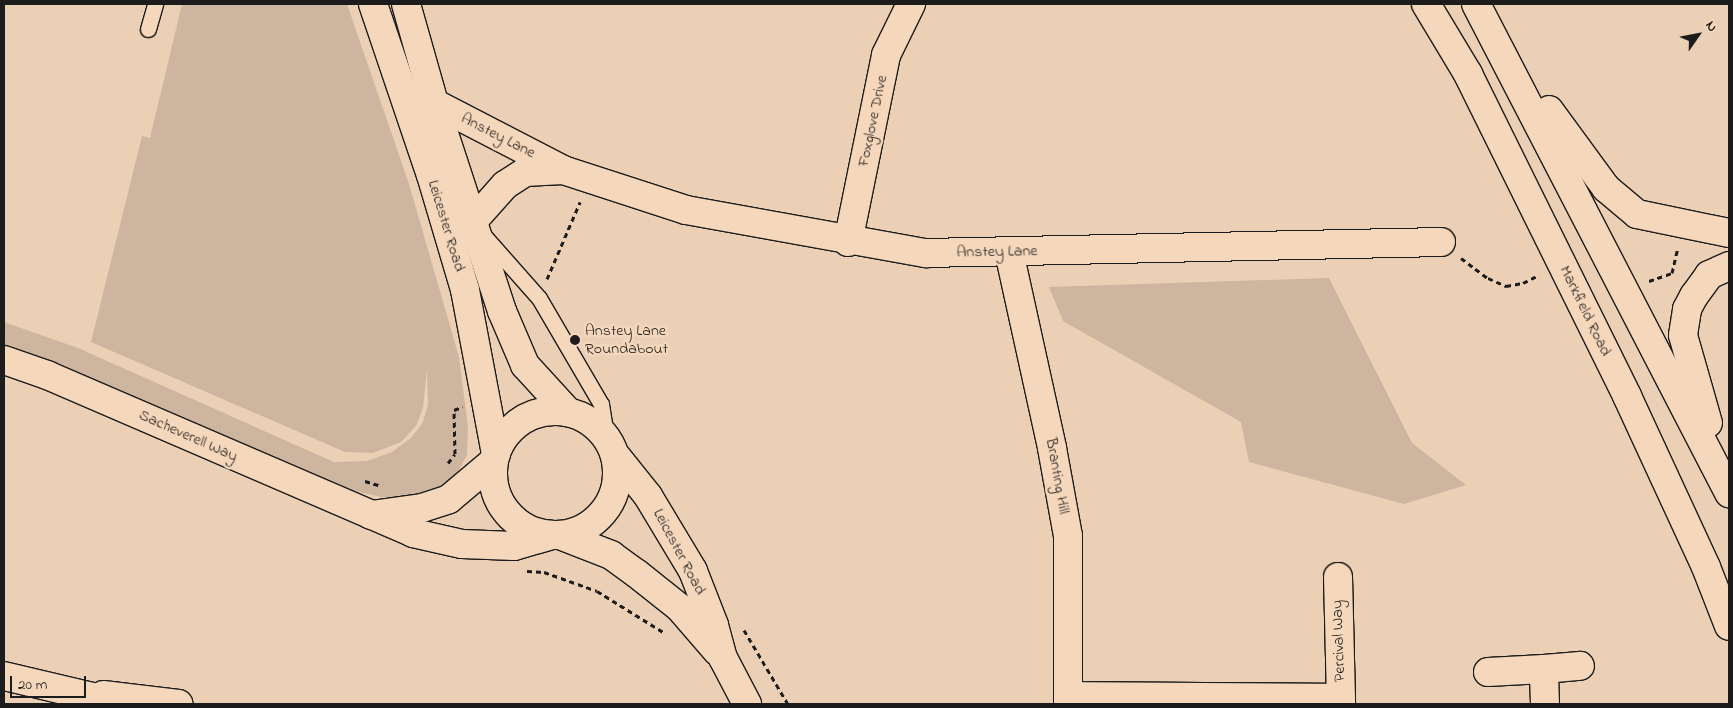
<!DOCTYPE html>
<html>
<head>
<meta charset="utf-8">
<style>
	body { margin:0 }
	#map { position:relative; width:1733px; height:708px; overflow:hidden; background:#ecd0b5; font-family:"Indie Flower",sans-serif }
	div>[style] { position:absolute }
	.green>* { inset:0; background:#ceb59f }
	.path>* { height:3px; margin-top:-1.5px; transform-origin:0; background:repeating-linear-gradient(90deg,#1c1c1c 0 5px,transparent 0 9px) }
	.roads { filter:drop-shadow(1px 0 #1c1c1c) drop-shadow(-1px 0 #1c1c1c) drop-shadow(0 1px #1c1c1c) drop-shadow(0 -1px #1c1c1c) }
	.lane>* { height:15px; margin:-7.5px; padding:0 7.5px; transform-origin:7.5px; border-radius:7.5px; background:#f5d7bb }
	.street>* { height:28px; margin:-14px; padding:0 14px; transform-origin:14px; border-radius:14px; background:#f5d7bb }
	.secondary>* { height:28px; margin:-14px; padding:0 14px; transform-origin:14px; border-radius:14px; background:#f5d7bb }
	.secondary>.ring { margin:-14px; padding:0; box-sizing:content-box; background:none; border:28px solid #f5d7bb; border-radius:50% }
	.highway>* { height:28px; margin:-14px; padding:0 14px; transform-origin:14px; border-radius:14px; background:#f5d7bb }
	.dots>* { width:14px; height:14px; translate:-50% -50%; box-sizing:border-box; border:2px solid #f5d7bb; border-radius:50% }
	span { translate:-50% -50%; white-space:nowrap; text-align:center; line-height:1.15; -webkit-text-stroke:5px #f5d7bb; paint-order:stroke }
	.street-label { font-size:16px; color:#1c1c1c }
	.poi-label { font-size:16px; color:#1c1c1c }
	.left { translate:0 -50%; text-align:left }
	.frame { position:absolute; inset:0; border:5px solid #1c1c1c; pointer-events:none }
	.north { position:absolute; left:1673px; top:10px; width:50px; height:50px; -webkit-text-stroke:4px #f5d7bb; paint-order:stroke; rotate:57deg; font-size:14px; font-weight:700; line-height:20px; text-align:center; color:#1c1c1c }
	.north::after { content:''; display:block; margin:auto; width:18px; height:22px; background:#1c1c1c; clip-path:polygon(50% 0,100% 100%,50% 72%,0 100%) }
	.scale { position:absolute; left:10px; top:676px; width:76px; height:22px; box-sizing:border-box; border:2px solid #1c1c1c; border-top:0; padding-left:6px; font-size:15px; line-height:18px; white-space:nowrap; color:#1c1c1c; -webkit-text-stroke:4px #f5d7bb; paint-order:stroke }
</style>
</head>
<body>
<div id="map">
	<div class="green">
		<div style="clip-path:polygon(182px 4px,347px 4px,409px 184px,459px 357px,468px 427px,467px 455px,456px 475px,437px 490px,405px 497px,381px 497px,354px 491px,4px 343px,4px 322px,78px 348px,334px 462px,367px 461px,392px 452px,412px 437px,423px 422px,428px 404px,427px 369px,423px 408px,416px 426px,401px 442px,373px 453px,345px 452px,91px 342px,142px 136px,150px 138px)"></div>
		<div style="clip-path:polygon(1329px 278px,1412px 443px,1466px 485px,1404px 504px,1249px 462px,1241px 422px,1063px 321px,1049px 287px)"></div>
	</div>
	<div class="path">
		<div style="left:1461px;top:258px;width:34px;rotate:37deg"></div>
		<div style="left:1488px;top:278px;width:20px;rotate:24deg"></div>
		<div style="left:1506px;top:286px;width:17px;rotate:-10deg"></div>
		<div style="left:1523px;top:283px;width:18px;rotate:-27deg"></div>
		<div style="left:547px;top:279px;width:84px;rotate:-66.8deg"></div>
		<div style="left:1649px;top:281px;width:24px;rotate:-19deg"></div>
		<div style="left:1672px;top:273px;width:26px;rotate:-77deg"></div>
		<div style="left:448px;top:463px;width:11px;rotate:-52deg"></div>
		<div style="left:455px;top:454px;width:44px;rotate:-91.3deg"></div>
		<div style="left:454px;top:410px;width:9px;rotate:-21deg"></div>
		<div style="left:365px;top:481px;width:17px;rotate:17deg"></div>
		<div style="left:527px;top:571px;width:17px;rotate:3deg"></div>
		<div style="left:544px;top:572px;width:56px;rotate:19.7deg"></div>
		<div style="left:597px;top:591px;width:78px;rotate:31.8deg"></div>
		<div style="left:744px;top:630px;width:86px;rotate:59.3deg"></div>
	</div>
	<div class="roads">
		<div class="lane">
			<div style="left:148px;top:29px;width:26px;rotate:-74deg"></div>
			<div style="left:485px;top:237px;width:81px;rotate:48.5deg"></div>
			<div style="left:539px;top:298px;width:123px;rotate:59.7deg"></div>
			<div style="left:601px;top:404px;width:33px;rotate:81deg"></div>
		</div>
		<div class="street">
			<div style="left:434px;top:103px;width:145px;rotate:27.4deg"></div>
			<div style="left:563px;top:170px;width:129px;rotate:18deg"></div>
			<div style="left:686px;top:210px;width:244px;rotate:10.2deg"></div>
			<div style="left:926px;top:253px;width:515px;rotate:-1.22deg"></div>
			<div style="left:473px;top:221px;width:48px;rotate:-48.4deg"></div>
			<div style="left:505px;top:185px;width:24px;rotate:-33deg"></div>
			<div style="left:525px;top:172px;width:38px;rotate:-3deg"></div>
			<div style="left:848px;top:242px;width:191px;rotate:-78.5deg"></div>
			<div style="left:886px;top:55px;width:57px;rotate:-63.9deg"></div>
			<div style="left:1009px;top:252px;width:201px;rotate:77.6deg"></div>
			<div style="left:1052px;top:448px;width:89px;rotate:79.7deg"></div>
			<div style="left:1068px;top:536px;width:168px;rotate:90deg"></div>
			<div style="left:1338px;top:577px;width:127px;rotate:88.6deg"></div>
			<div style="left:1488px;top:672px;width:56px;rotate:-3.1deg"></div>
			<div style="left:1068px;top:696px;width:273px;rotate:0.4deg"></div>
			<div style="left:1545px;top:704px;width:35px;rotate:-92deg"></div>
			<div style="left:1544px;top:669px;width:36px;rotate:-5deg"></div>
		</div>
		<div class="secondary">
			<div style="left:373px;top:4px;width:181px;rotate:71.3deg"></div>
			<div style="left:431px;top:175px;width:120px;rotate:73.5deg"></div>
			<div style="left:465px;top:290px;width:167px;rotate:79.3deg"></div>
			<div style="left:406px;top:4px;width:103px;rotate:74.2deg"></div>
			<div style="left:434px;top:103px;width:219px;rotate:71.9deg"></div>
			<div style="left:502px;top:311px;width:59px;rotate:66.9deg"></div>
			<div style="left:525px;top:365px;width:64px;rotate:47.5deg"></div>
			<div style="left:4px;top:360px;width:46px;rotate:19.2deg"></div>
			<div style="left:47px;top:375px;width:399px;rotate:23.3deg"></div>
			<div style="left:413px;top:533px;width:50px;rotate:12.7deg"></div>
			<div style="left:462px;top:544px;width:52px;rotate:2.2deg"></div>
			<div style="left:514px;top:546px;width:37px;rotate:-16deg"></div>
			<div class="ring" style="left:493px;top:411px;width:96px;height:96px"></div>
			<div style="left:616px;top:456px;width:51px;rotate:51.3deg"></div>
			<div style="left:648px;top:496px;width:87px;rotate:59deg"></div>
			<div style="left:693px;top:571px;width:58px;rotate:68.7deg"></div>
			<div style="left:714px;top:625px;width:34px;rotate:75deg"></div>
			<div style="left:723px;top:658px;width:52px;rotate:62.4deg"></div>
			<div style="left:371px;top:515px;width:51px;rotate:-7.8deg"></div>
			<div style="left:422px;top:508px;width:28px;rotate:-18deg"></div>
			<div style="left:449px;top:499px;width:57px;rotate:-40.1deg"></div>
			<div style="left:562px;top:536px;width:53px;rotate:21.2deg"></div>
			<div style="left:611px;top:555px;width:31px;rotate:36deg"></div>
			<div style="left:636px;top:573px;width:56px;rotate:38.5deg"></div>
			<div style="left:680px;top:608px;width:57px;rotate:49.3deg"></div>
		</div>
		<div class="highway">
			<div style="left:1426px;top:4px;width:82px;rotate:59deg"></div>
			<div style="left:1468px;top:74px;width:359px;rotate:63.7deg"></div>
			<div style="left:1627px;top:396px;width:188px;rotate:65.2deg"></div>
			<div style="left:1706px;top:567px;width:63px;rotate:68.7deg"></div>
			<div style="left:1476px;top:4px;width:551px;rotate:62.64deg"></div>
			<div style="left:1549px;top:110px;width:97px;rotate:53.8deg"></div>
			<div style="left:1606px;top:188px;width:40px;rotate:40deg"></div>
			<div style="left:1637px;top:214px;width:94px;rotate:11.7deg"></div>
			<div style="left:1708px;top:423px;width:91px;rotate:-105.9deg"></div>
			<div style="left:1683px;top:335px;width:26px;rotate:-81deg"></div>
			<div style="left:1687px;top:309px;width:15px;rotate:-62deg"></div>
			<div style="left:1694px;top:296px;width:26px;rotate:-54deg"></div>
			<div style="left:1709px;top:275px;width:22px;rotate:-24deg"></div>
			<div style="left:4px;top:676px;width:121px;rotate:13.3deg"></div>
			<div style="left:103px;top:695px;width:76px;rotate:6.8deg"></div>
		</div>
	</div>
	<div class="dots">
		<div style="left:575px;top:340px;background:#1c1c1c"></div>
	</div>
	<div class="street-label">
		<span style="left:873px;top:121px;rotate:-78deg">Foxglove Drive</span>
		<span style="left:498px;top:136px;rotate:27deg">Anstey Lane</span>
		<span style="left:446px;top:226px;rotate:73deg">Leicester Road</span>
		<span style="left:997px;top:252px;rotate:-1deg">Anstey Lane</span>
		<span style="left:1585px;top:311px;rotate:64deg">Markfield Road</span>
		<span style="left:188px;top:436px;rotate:24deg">Sacheverell Way</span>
		<span style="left:1057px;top:476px;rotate:80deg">Branting Hill</span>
		<span style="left:679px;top:552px;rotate:62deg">Leicester Road</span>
		<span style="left:1339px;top:641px;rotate:-92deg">Percival Way</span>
	</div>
	<div class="poi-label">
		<span class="left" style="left:585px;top:340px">Anstey Lane<br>Roundabout</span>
	</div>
	<div class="frame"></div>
	<div class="north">N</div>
	<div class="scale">20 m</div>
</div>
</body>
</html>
